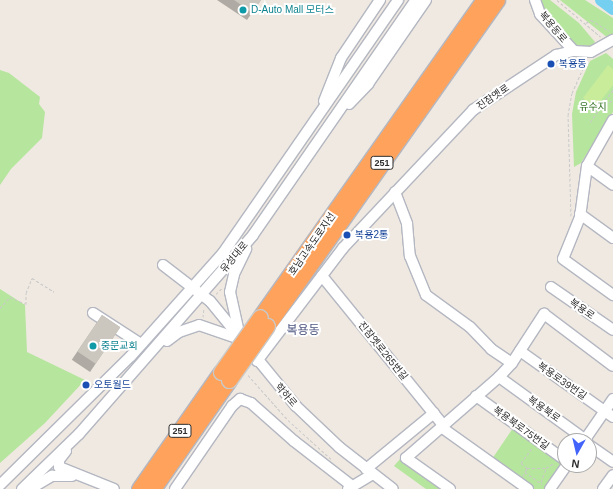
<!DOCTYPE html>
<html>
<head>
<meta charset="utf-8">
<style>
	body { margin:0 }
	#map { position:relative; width:613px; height:489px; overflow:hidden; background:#efe9e1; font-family:Arial,"Noto Sans KR",sans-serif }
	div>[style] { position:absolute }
	.green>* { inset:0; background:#b6e59e }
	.pitch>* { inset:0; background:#c9ec9a }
	.river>* { height:12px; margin:-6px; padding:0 6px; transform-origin:6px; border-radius:6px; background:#75cff0 }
	.path>* { height:1px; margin-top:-0.5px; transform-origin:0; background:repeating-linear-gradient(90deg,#c9c9c9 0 3px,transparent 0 5px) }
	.roads { filter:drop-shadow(1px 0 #b4b7c1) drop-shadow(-1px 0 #b4b7c1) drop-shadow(0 1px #b4b7c1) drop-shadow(0 -1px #b4b7c1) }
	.minor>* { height:10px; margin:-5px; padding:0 5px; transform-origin:5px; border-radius:5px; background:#fff }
	.highway>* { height:15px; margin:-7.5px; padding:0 7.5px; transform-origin:7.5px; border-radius:7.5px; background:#ffa35c }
	.bridges { filter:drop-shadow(1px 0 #c9c9c9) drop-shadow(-1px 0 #c9c9c9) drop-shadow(0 1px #c9c9c9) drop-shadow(0 -1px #c9c9c9) }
	.highway-bridge>* { height:15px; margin:-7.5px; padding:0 7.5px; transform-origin:7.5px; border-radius:7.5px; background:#ffa35c }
	.wall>* { inset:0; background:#afaba4; transform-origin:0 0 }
	.building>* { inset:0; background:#cbc7bf; transform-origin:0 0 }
	.dots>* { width:11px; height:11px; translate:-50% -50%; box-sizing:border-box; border:2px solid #fff; border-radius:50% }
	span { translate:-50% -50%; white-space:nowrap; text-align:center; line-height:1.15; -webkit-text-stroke:4px #fff; paint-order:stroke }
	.shield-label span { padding:1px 3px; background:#fff; border:1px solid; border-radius:3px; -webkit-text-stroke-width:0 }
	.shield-label { font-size:9px; color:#2e2e2e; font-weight:700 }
	.culture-label { font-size:10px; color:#0d838f }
	.left { translate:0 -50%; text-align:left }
	.street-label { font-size:10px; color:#2e2e2e }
	.transit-label { font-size:10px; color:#164399 }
	.park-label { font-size:10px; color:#2c6e1b }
	.quarter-label { font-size:12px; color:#4d5680 }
	.north { position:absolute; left:557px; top:433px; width:40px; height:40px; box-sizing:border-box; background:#fff; border:1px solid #ababab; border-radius:50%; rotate:188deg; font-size:11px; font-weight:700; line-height:16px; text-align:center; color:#2e2e2e }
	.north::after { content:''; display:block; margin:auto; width:14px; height:18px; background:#4264fb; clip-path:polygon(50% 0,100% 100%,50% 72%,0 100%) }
</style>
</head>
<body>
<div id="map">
	<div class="green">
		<div style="clip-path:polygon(538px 0,550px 0,579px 23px,595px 42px,591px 48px,576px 49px,542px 12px)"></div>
		<div style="clip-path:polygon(560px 0,585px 0,613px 18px,613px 42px)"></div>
		<div style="clip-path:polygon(606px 53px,613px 59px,613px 112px,581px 163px,574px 167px,572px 114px,576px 92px,590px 61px)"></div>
		<div style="clip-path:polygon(0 70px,9px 73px,40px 97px,39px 104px,45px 112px,42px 138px,11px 169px,0 185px)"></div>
		<div style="clip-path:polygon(0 289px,25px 305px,27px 352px,85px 380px,45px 423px,0 463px)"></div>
		<div style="clip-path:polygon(513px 428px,561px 462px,561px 467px,546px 489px,534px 489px,492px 459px)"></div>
		<div style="clip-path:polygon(400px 459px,443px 489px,426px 489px,394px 466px)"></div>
	</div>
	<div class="pitch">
		<div style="clip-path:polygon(608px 65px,613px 69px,613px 85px,595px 108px,583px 98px)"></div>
	</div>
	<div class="river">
		<div style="left:601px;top:0;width:15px;rotate:37deg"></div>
	</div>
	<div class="path">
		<div style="left:557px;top:0;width:57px;rotate:40.1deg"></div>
		<div style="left:586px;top:23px;width:6px;rotate:-31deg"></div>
		<div style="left:591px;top:20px;width:21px;rotate:31deg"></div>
		<div style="left:613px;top:90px;width:21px;rotate:127deg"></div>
		<div style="left:600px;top:107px;width:15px;rotate:-28deg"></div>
		<div style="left:584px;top:103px;width:15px;rotate:37deg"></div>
		<div style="left:590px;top:122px;width:17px;rotate:-54deg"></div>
		<div style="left:571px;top:216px;width:101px;rotate:-91.7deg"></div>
		<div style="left:568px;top:115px;width:22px;rotate:-80deg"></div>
		<div style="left:572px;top:93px;width:35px;rotate:-66deg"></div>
		<div style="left:216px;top:294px;width:8px;rotate:-45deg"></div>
		<div style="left:0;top:308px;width:15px;rotate:-48deg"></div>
		<div style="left:10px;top:297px;width:17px;rotate:24deg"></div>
		<div style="left:26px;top:304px;width:11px;rotate:-90deg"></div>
		<div style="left:26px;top:293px;width:16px;rotate:-68deg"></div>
		<div style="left:32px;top:278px;width:26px;rotate:32deg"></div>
		<div style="left:203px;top:317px;width:9px;rotate:-84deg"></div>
		<div style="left:248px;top:375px;width:60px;rotate:48.4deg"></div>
		<div style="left:288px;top:420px;width:58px;rotate:42.2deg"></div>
		<div style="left:527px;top:468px;width:8px;rotate:-140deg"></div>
		<div style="left:521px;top:463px;width:19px;rotate:-54deg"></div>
		<div style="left:525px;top:472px;width:21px;rotate:35deg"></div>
		<div style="left:523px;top:476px;width:9px;rotate:-63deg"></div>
		<div style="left:527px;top:468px;width:19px"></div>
		<div style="left:546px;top:468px;width:9px;rotate:-32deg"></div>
		<div style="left:541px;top:482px;width:14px;rotate:-69deg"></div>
	</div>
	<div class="roads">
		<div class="minor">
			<div style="left:535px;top:0;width:15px;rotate:70deg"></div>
			<div style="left:540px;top:14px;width:50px;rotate:47.4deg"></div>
			<div style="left:324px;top:101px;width:46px;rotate:-68.4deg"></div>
			<div style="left:341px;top:58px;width:70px;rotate:-56.1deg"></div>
			<div style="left:349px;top:104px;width:28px;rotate:-46deg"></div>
			<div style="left:368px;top:84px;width:102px;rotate:-55.4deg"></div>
			<div style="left:613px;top:120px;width:53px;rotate:119.5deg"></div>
			<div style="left:587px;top:166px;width:51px;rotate:97.8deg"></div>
			<div style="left:580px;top:217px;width:45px;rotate:112deg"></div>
			<div style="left:563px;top:259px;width:62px;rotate:35.8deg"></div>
			<div style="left:587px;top:166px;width:32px;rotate:36deg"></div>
			<div style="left:395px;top:192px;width:34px;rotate:69deg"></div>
			<div style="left:407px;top:224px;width:32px;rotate:85deg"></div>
			<div style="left:410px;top:256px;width:42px;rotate:67.7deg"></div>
			<div style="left:426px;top:295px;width:54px;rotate:36deg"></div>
			<div style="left:470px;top:327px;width:30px;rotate:46deg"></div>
			<div style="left:491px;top:349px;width:25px;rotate:34deg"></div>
			<div style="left:580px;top:214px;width:41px;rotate:36deg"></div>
			<div style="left:163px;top:265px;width:59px;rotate:37.5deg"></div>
			<div style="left:210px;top:301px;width:136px;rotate:50.7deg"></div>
			<div style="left:296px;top:406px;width:59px;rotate:43.6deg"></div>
			<div style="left:339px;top:447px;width:68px;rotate:37.9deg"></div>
			<div style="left:322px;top:276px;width:192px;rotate:50.9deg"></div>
			<div style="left:551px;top:287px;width:75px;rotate:34.7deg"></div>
			<div style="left:93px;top:313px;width:57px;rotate:32.9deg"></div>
			<div style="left:240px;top:337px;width:46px;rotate:-102.5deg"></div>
			<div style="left:230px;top:292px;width:18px;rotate:-77deg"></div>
			<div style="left:234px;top:274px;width:28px;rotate:-64deg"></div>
			<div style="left:167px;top:341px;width:15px;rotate:-37deg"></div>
			<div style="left:179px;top:332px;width:21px;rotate:-19deg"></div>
			<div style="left:199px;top:325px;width:43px;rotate:18.9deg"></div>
			<div style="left:520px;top:351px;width:114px;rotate:35.4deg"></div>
			<div style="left:257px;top:361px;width:142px;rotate:-52.7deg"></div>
			<div style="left:343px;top:248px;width:190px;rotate:-46.7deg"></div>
			<div style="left:473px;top:110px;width:100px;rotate:-33.5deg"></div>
			<div style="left:556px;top:55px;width:18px;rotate:-13deg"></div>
			<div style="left:574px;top:51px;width:17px;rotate:3deg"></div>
			<div style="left:591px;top:52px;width:25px;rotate:-29deg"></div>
			<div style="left:499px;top:377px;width:109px;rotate:36deg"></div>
			<div style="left:476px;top:396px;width:110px;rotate:35.7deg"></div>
			<div style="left:441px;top:427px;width:107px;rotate:35.5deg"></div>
			<div style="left:584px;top:441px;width:51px;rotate:-55.4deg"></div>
			<div style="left:589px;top:445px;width:29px;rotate:35deg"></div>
			<div style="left:66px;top:451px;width:11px;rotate:128deg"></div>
			<div style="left:59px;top:460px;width:7px;rotate:90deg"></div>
			<div style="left:59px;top:467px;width:59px;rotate:21.8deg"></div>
			<div style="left:366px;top:469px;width:88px;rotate:-39.5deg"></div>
			<div style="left:0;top:485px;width:184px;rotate:-44.6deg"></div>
			<div style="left:131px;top:356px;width:138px;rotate:-48.2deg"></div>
			<div style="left:223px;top:253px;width:308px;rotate:-55.3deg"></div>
			<div style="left:22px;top:489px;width:79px;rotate:-44deg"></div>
			<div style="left:79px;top:434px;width:264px;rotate:-48.8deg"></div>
			<div style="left:253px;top:235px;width:286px;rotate:-55.3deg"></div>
			<div style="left:30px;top:489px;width:26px;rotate:-31deg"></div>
			<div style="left:52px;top:476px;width:20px"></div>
			<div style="left:175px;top:489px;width:101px;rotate:-55.5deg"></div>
			<div style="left:232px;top:406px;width:11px;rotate:-41deg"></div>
			<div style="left:240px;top:399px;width:12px;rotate:20deg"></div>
			<div style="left:251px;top:403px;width:57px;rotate:41.5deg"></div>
			<div style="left:294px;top:441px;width:73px;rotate:37.8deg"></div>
			<div style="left:348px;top:489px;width:29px;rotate:-31deg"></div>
			<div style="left:450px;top:489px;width:54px;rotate:-144.8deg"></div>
			<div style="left:406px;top:458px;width:123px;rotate:-41.1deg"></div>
			<div style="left:499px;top:377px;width:19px;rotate:-47deg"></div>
			<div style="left:512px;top:363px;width:59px;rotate:-56.9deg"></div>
			<div style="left:544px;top:314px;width:86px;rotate:37deg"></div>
			<div style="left:550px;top:489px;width:29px;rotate:-55deg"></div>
			<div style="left:603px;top:489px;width:17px;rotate:-54deg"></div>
		</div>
		<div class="highway">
			<div style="left:260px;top:317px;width:388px;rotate:-54.8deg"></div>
			<div style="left:267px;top:326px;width:399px;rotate:-54.8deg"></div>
			<div style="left:139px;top:489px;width:143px;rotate:-55deg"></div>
			<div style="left:153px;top:489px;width:133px;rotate:-55.1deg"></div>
		</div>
	</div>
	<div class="bridges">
		<div class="highway-bridge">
			<div style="left:221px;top:372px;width:67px;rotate:-54.7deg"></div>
			<div style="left:229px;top:380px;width:66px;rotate:-54.9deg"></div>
		</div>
	</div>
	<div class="wall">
		<div style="clip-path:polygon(217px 0,261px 0,247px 20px)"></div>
		<div style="left:102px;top:315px;width:22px;height:54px;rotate:34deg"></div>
	</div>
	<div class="building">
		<div style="clip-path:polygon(234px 0,261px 0,253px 13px)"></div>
		<div style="left:102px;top:315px;width:22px;height:44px;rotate:34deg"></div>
	</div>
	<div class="dots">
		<div style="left:243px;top:10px;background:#0f9aa8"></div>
		<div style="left:551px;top:64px;background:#1a4fb4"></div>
		<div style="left:347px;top:235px;background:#1a4fb4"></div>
		<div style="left:93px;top:346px;background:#0f9aa8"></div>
		<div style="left:86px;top:385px;background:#1a4fb4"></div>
	</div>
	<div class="shield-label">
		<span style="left:382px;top:163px">251</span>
		<span style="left:180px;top:431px">251</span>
	</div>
	<div class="culture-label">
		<span class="left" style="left:251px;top:10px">D-Auto Mall 모터스</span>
		<span class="left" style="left:101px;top:346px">중문교회</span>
	</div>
	<div class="street-label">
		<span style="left:553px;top:27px;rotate:50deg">복용동로</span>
		<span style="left:493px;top:97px;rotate:-35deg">진잠옛로</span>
		<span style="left:312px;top:244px;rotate:-55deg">호남고속도로지선</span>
		<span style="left:234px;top:257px;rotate:-50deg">유성대로</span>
		<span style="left:582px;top:309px;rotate:35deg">복용로</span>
		<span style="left:383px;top:351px;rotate:51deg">진잠옛로265번길</span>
		<span style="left:562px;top:381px;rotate:35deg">복용로39번길</span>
		<span style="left:286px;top:395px;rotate:49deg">학하로</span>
		<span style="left:544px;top:409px;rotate:35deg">복용북로</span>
		<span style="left:521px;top:428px;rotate:36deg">복용북로75번길</span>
	</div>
	<div class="transit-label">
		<span class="left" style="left:559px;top:64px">복용동</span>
		<span class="left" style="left:355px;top:235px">복용2통</span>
		<span class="left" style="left:94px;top:385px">오토월드</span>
	</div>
	<div class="park-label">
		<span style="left:593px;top:107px">유수지</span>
	</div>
	<div class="quarter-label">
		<span style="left:303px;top:331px">복용동</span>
	</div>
	<div class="north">N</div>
</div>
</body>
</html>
